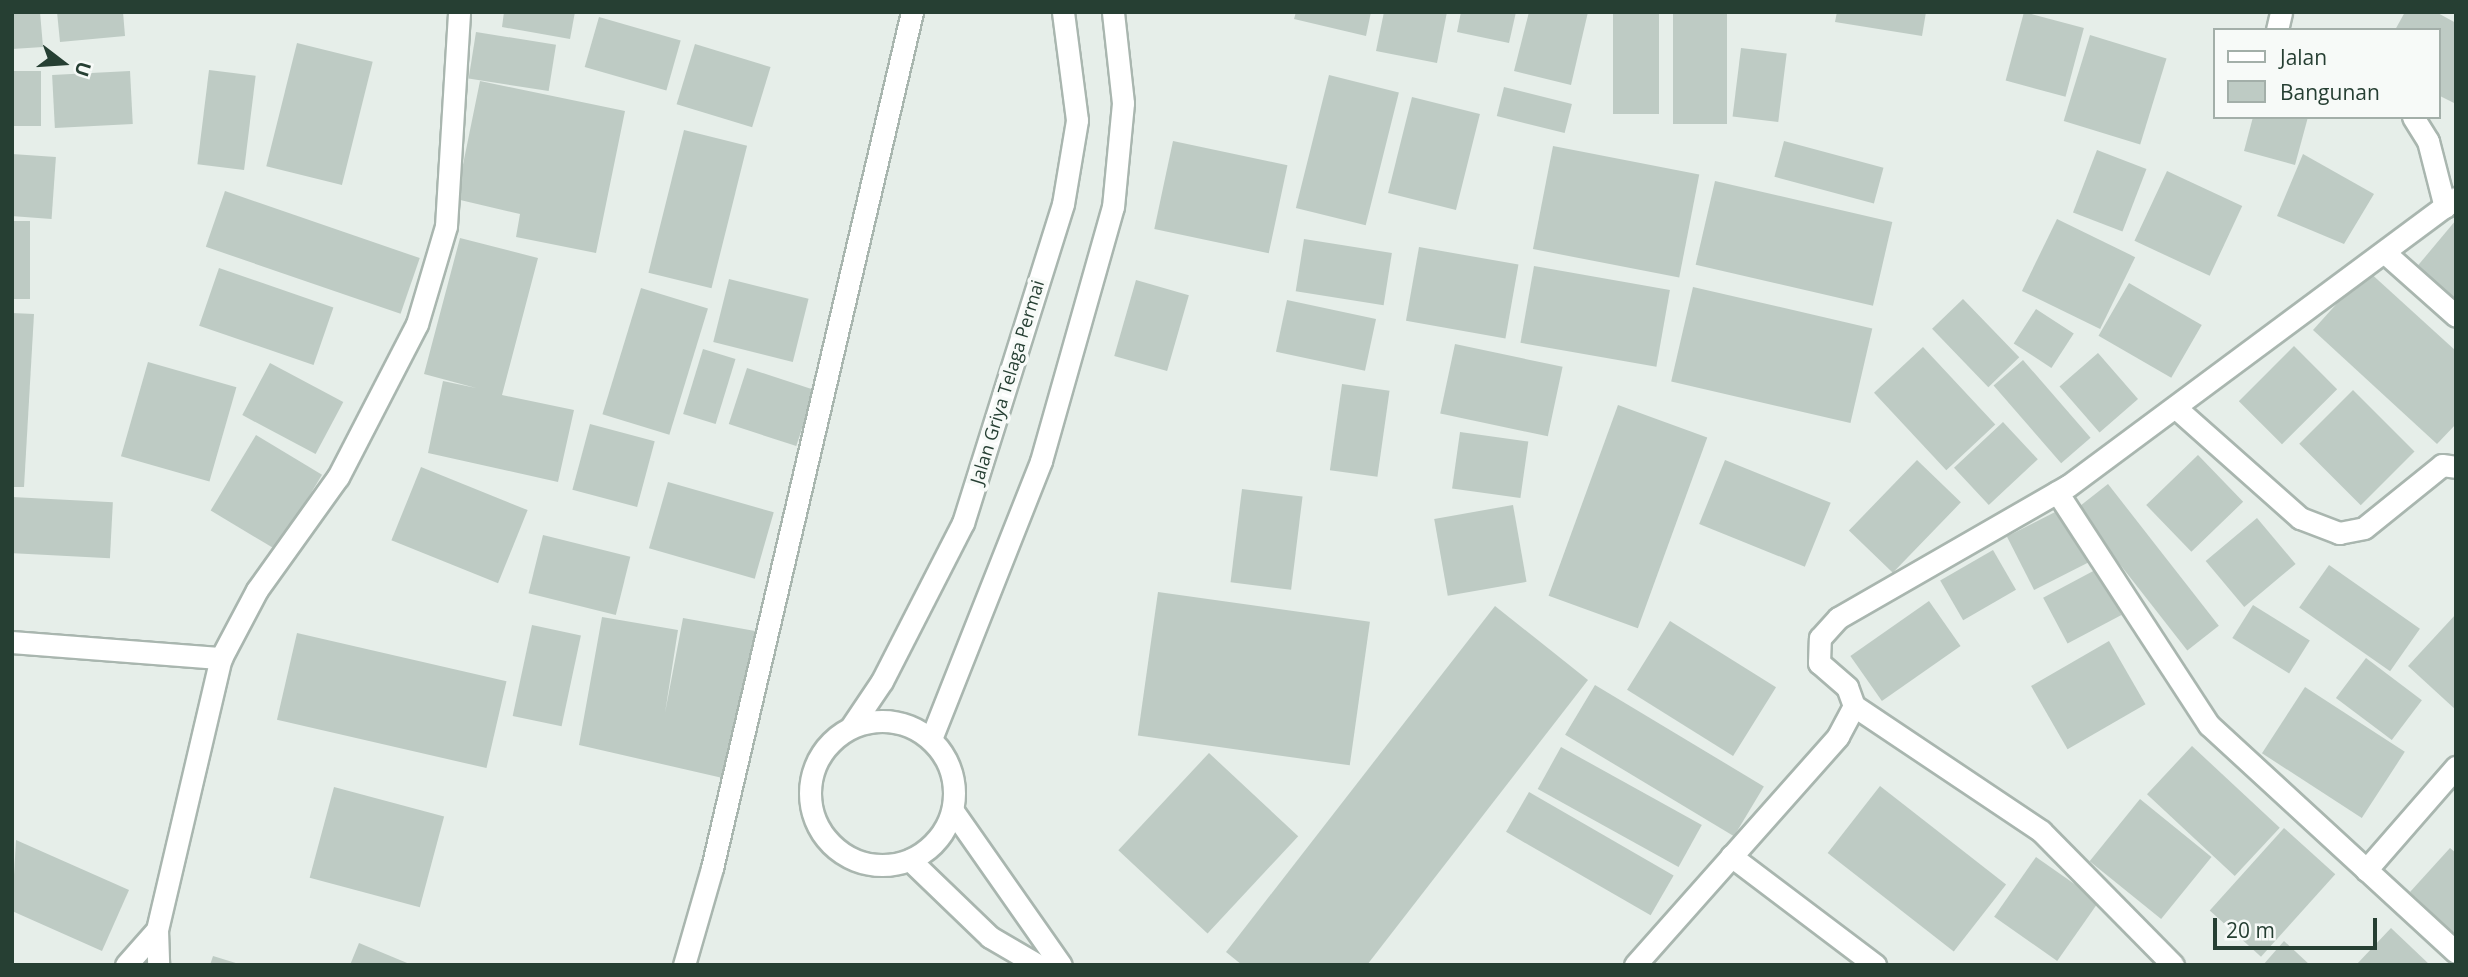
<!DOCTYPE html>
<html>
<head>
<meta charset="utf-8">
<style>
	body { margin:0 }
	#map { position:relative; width:2468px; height:977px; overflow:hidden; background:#e6eee9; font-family:"Open Sans",sans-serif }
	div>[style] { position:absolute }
	.building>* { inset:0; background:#becbc4; transform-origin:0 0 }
	.roads { filter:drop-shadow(2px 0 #a9b6af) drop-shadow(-2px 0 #a9b6af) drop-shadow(0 2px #a9b6af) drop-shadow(0 -2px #a9b6af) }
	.street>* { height:21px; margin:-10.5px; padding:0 10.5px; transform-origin:10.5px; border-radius:10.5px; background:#fff }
	.street>.ring { margin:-10.5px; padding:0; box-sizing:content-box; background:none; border:21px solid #fff; border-radius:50% }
	span { translate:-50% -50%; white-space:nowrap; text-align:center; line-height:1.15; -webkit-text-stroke:7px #f7faf8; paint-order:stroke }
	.street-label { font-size:18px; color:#263f33 }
	.frame { position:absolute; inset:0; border:14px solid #263f33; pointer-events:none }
	.legend { position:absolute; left:2213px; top:28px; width:228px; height:91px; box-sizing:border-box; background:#f7faf8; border:2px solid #a3afa9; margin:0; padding:9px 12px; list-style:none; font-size:21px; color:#263f33 }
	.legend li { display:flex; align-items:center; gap:14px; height:35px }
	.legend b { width:35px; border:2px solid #a3afa9 }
	.north { position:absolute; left:28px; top:28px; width:70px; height:70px; -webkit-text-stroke:5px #f7faf8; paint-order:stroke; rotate:107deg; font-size:19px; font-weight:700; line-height:28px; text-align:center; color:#263f33 }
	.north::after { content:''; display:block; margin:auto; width:24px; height:32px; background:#263f33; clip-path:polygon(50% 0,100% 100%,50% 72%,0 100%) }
	.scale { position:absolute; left:2213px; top:918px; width:164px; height:32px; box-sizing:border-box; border:4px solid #263f33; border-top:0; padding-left:9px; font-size:21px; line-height:24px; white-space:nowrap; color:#263f33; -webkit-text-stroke:5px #f7faf8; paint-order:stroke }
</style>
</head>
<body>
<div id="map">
	<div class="building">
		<div style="clip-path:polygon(12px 12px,40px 12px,43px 47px,12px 49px)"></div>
		<div style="clip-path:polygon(57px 12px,123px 12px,125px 36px,60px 42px)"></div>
		<div style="clip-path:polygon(504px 12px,575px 12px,570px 39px,502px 27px)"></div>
		<div style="clip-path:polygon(1296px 12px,1371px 12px,1366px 36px,1294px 19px)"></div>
		<div style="clip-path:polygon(1384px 12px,1447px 12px,1437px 63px,1376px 51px)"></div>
		<div style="clip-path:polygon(1461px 12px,1516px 12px,1509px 43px,1457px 32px)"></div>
		<div style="clip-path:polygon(1529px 12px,1588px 12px,1571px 85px,1514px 71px)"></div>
		<div style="left:1613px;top:12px;width:46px;height:102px"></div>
		<div style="left:1673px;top:12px;width:54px;height:112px"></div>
		<div style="clip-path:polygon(1837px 12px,1926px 12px,1922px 36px,1835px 22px)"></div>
		<div style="left:2024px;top:12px;width:62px;height:71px;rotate:15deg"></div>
		<div style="clip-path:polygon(2405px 12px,2436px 12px,2456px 23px,2456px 104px,2438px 95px,2438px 30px,2395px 30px)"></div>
		<div style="left:599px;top:17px;width:85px;height:52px;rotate:16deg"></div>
		<div style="left:476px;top:32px;width:81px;height:47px;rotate:9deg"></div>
		<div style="left:2090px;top:35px;width:80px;height:90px;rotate:17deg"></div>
		<div style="left:297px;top:43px;width:78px;height:127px;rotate:14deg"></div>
		<div style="left:695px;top:44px;width:79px;height:63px;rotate:17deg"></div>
		<div style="left:1741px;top:48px;width:46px;height:69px;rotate:7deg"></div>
		<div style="left:209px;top:70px;width:47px;height:95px;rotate:7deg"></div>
		<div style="left:12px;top:71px;width:29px;height:55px"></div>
		<div style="left:130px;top:71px;width:53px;height:78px;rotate:87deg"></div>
		<div style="left:1329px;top:75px;width:72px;height:137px;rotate:14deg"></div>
		<div style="clip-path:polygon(480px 81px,625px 111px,596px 253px,516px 237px,520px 214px,456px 199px)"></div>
		<div style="left:1504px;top:87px;width:70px;height:30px;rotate:14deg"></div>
		<div style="left:1412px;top:97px;width:70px;height:99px;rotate:14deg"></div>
		<div style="clip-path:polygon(2253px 117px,2308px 117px,2295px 165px,2244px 151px)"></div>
		<div style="left:684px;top:130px;width:65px;height:147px;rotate:14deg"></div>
		<div style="left:1173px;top:141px;width:117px;height:90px;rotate:12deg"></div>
		<div style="left:1784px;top:141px;width:103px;height:37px;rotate:15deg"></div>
		<div style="left:1553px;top:146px;width:149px;height:105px;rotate:11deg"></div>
		<div style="left:2097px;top:150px;width:53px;height:67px;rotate:21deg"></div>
		<div style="left:12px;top:154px;width:44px;height:62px;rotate:4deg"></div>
		<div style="clip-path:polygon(2303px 154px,2374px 194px,2344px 244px,2277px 216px)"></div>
		<div style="left:2167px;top:171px;width:83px;height:77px;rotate:25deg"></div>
		<div style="left:1715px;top:181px;width:182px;height:86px;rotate:13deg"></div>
		<div style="left:225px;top:191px;width:206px;height:59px;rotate:19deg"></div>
		<div style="left:2057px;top:219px;width:87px;height:80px;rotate:26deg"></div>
		<div style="clip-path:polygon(2456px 220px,2456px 303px,2415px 269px)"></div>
		<div style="left:12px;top:221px;width:18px;height:78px"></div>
		<div style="clip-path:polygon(460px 238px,538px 258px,502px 395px,574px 410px,558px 482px,428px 453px,443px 381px,476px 388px,424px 374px)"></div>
		<div style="left:1304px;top:239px;width:89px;height:53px;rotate:9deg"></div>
		<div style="left:1419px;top:247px;width:101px;height:75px;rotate:10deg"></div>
		<div style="left:1534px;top:266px;width:138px;height:78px;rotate:10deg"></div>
		<div style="left:219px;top:268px;width:121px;height:61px;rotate:19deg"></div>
		<div style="clip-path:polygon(2367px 270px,2456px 351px,2456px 424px,2437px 444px,2313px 330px)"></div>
		<div style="left:729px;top:279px;width:82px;height:65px;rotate:14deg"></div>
		<div style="left:1136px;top:280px;width:55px;height:79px;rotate:16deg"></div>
		<div style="left:2129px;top:283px;width:84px;height:61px;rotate:30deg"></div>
		<div style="left:1693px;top:287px;width:184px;height:97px;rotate:13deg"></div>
		<div style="left:641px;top:288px;width:70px;height:132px;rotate:17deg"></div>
		<div style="left:1963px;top:299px;width:81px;height:43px;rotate:46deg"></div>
		<div style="left:1287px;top:300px;width:91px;height:53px;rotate:12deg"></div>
		<div style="left:2036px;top:309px;width:45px;height:41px;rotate:33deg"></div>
		<div style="clip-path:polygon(12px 313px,34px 314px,24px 487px,12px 487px)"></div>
		<div style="left:1455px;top:344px;width:110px;height:71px;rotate:12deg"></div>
		<div style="left:2294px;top:346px;width:61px;height:78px;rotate:45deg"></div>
		<div style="left:1923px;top:347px;width:106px;height:67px;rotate:47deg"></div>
		<div style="left:703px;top:349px;width:34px;height:68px;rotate:17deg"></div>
		<div style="left:2098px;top:353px;width:61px;height:51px;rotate:49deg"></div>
		<div style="left:2023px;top:360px;width:103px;height:39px;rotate:49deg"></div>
		<div style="left:148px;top:362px;width:92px;height:98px;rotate:16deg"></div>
		<div style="left:270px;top:363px;width:83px;height:59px;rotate:28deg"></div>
		<div style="left:747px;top:368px;width:71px;height:59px;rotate:18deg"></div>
		<div style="left:1342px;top:384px;width:48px;height:87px;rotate:8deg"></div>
		<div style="left:2353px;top:390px;width:87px;height:76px;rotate:45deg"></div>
		<div style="left:1618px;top:405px;width:95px;height:203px;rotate:20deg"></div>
		<div style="left:2003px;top:422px;width:51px;height:67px;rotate:47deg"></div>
		<div style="left:590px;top:424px;width:67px;height:68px;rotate:15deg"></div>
		<div style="left:1460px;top:432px;width:69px;height:57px;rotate:8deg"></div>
		<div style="left:256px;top:435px;width:77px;height:88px;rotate:31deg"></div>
		<div style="left:2198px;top:455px;width:65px;height:72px;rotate:46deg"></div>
		<div style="left:1725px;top:460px;width:114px;height:69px;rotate:22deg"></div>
		<div style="left:1917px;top:460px;width:61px;height:98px;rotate:44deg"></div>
		<div style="left:421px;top:467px;width:115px;height:79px;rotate:22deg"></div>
		<div style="left:668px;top:482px;width:110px;height:69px;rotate:16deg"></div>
		<div style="left:2108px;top:484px;width:180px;height:40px;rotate:52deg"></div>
		<div style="left:1242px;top:489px;width:61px;height:94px;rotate:7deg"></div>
		<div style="left:12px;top:497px;width:101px;height:56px;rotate:3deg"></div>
		<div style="left:1513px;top:505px;width:78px;height:80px;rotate:80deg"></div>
		<div style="left:2063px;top:508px;width:60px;height:63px;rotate:63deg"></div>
		<div style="left:2257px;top:518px;width:60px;height:67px;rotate:50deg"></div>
		<div style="left:543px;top:535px;width:90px;height:60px;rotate:14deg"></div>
		<div style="left:1993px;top:550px;width:46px;height:61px;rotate:60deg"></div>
		<div style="left:2329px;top:565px;width:111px;height:52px;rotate:35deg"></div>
		<div style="left:2097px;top:569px;width:52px;height:61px;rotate:62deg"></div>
		<div style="left:1158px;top:592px;width:214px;height:145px;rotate:8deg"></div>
		<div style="left:1929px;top:601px;width:55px;height:96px;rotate:55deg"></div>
		<div style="left:2253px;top:605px;width:67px;height:39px;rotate:32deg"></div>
		<div style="clip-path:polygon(1495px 606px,1588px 680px,1367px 965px,1242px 965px,1226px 952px)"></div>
		<div style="clip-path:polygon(2456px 614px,2456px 710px,2408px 666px)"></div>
		<div style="clip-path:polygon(602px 617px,678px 630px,665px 713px,683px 618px,755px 631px,727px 779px,579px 745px)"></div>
		<div style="left:1670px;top:621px;width:125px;height:81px;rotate:32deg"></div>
		<div style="left:532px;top:625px;width:50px;height:93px;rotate:12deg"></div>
		<div style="left:297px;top:633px;width:215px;height:89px;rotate:13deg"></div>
		<div style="left:2109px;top:641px;width:73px;height:90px;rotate:60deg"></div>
		<div style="left:2366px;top:658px;width:70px;height:50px;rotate:37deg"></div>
		<div style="left:1595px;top:685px;width:197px;height:58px;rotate:31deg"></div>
		<div style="left:2305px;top:687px;width:119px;height:79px;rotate:33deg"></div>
		<div style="left:2192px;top:746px;width:120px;height:66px;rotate:43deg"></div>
		<div style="left:1561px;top:747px;width:161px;height:48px;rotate:29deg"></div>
		<div style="left:1209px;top:753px;width:122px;height:133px;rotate:43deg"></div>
		<div style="left:1880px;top:786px;width:160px;height:85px;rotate:38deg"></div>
		<div style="left:334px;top:787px;width:114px;height:94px;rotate:15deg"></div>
		<div style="left:1529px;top:792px;width:167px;height:46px;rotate:30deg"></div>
		<div style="left:2140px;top:799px;width:92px;height:80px;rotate:39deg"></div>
		<div style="left:2284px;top:828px;width:69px;height:111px;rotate:42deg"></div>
		<div style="clip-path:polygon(16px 840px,129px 890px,102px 951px,12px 911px)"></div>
		<div style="clip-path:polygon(2450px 848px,2456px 853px,2456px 935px,2410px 892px)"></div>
		<div style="left:2036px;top:857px;width:77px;height:73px;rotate:35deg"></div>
		<div style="clip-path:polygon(2391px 928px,2430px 965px,2356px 965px)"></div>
		<div style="clip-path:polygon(2284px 941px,2310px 965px,2263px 965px)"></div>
		<div style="clip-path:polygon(359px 943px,412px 965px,350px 965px)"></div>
		<div style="clip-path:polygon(213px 956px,239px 964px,239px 965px,210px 965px)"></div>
	</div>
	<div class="roads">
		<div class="street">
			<div style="left:2277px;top:30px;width:18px;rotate:-77deg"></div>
			<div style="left:2413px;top:117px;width:28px;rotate:58deg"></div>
			<div style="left:2428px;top:141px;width:68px;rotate:75.6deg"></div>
			<div style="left:2384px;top:252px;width:96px;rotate:41.6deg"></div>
			<div style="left:2176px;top:408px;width:166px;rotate:41.6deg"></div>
			<div style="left:2300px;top:518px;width:42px;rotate:21deg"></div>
			<div style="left:2339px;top:533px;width:25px;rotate:-11deg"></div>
			<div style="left:2364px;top:528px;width:100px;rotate:-38.9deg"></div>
			<div style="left:2442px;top:465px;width:14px;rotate:8deg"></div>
			<div style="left:2057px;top:492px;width:278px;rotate:56.9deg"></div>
			<div style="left:2209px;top:725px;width:335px;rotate:42.6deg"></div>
			<div style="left:12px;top:642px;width:210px;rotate:4.4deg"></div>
			<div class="ring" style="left:810px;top:721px;width:123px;height:123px"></div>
			<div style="left:851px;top:727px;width:55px;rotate:-56deg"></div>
			<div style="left:882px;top:681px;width:178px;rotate:-62.9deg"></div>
			<div style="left:963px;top:523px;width:334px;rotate:-72.6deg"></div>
			<div style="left:1063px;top:204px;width:85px;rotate:-80.5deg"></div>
			<div style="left:1077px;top:120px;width:109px;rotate:-97.4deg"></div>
			<div style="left:931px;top:739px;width:299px;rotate:-68.4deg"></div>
			<div style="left:1041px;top:461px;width:264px;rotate:-74.2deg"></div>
			<div style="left:1113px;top:207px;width:104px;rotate:-84.5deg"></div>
			<div style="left:1123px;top:103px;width:92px;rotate:-96.3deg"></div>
			<div style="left:953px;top:811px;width:188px;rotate:55deg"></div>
			<div style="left:1731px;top:856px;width:181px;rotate:37.1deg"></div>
			<div style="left:910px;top:860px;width:111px;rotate:43.9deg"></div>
			<div style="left:990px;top:937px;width:56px;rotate:30.3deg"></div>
			<div style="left:2366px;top:870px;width:137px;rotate:-48.9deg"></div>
			<div style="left:157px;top:930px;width:35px;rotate:88deg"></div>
			<div style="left:126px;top:965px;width:47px;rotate:-48.5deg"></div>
			<div style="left:157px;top:930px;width:279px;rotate:-76.8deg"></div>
			<div style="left:221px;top:658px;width:77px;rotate:-62.1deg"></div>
			<div style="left:257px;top:590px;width:139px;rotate:-54.4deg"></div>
			<div style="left:338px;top:477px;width:172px;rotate:-62.7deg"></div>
			<div style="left:417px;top:324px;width:102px;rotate:-73.5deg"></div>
			<div style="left:446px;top:226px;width:214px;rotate:-86.5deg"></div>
			<div style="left:684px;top:965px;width:101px;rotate:-73.9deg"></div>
			<div style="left:712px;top:868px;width:879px;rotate:-76.85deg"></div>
			<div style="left:1635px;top:965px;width:306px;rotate:-48.4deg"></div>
			<div style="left:1838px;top:736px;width:34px;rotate:-62deg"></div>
			<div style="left:2173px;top:965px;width:188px;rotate:-134.6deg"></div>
			<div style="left:2041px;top:831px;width:225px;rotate:-146.2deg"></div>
			<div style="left:1854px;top:706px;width:20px;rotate:-110deg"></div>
			<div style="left:1847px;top:687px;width:37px;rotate:-139deg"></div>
			<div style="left:1819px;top:663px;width:25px;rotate:-88deg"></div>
			<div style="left:1820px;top:638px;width:27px;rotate:-48deg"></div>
			<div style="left:1838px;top:618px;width:265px;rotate:-29.9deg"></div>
			<div style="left:2068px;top:486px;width:483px;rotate:-36.6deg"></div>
		</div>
	</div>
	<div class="street-label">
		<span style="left:1007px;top:382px;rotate:-73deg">Jalan Griya Telaga Permai</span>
	</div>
	<div class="frame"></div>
	<ul class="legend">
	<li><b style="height:9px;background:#fff"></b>Jalan</li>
	<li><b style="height:19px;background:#becbc4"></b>Bangunan</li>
	</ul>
	<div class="north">U</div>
	<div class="scale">20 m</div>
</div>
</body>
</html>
